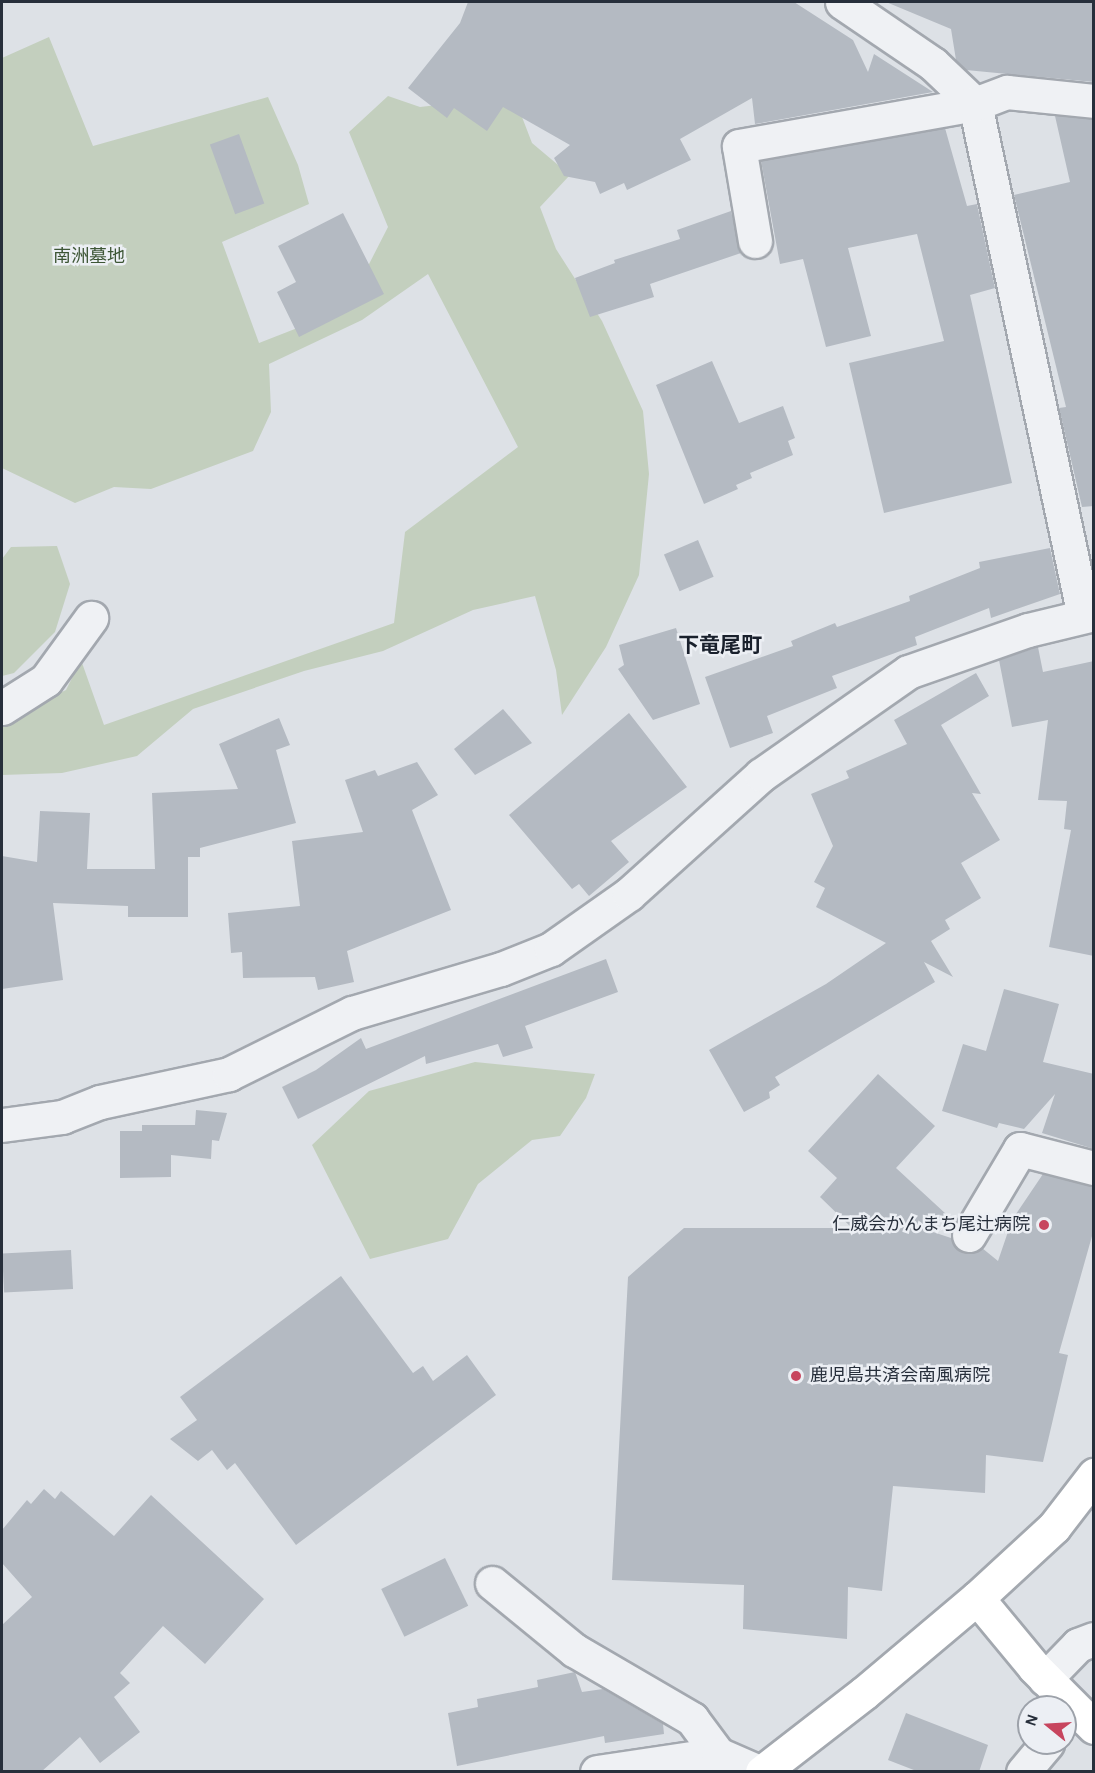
<!DOCTYPE html>
<html>
<head>
<meta charset="utf-8">
<style>
	body { margin:0 }
	#map { position:relative; width:1095px; height:1773px; overflow:hidden; background:#dde1e6; font-family:"Alegreya Sans","Noto Sans JP",sans-serif }
	div>[style] { position:absolute }
	.green>* { inset:0; background:#c3cfbe }
	.building>* { inset:0; background:#b4bac2; transform-origin:0 0 }
	.roads { filter:drop-shadow(2px 0 #a3a8af) drop-shadow(-2px 0 #a3a8af) drop-shadow(0 2px #a3a8af) drop-shadow(0 -2px #a3a8af) }
	.street>* { height:33px; margin:-16.5px; padding:0 16.5px; transform-origin:16.5px; border-radius:16.5px; background:#eff1f4 }
	.secondary>* { height:33px; margin:-16.5px; padding:0 16.5px; transform-origin:16.5px; border-radius:16.5px; background:#fff }
	.dots>* { width:16px; height:16px; translate:-50% -50%; box-sizing:border-box; border:3px solid #eceff4; border-radius:50% }
	span { translate:-50% -50%; white-space:nowrap; text-align:center; line-height:1.15; -webkit-text-stroke:5px #eceff4; paint-order:stroke }
	.park-label { font-size:18px; color:#3d5635 }
	.poi-label { font-size:18px; color:#272f3b }
	.right { translate:-100% -50%; text-align:right }
	.left { translate:0 -50%; text-align:left }
	.quarter-label { font-size:21px; color:#19202c; font-weight:700 }
	.frame { position:absolute; inset:0; border:3px solid #272f3b; pointer-events:none }
	.north { position:absolute; left:1017px; top:1695px; width:60px; height:60px; box-sizing:border-box; background:#eceff4; border:2px solid #9da2aa; border-radius:50%; rotate:288deg; font-size:16px; font-weight:700; line-height:24px; text-align:center; color:#272f3b }
	.north::after { content:''; display:block; margin:auto; width:21px; height:27px; background:#c7455e; clip-path:polygon(50% 0,100% 100%,50% 72%,0 100%) }
</style>
</head>
<body>
<div id="map">
	<div class="green">
		<div style="clip-path:polygon(49px 37px,93px 146px,268px 97px,298px 165px,309px 204px,222px 242px,259px 343px,346px 309px,388px 227px,349px 132px,388px 96px,420px 107px,472px 101px,517px 104px,532px 143px,570px 175px,540px 207px,556px 249px,602px 321px,643px 411px,649px 474px,639px 575px,606px 647px,562px 715px,556px 670px,535px 596px,473px 610px,383px 651px,304px 671px,193px 709px,137px 756px,62px 773px,2px 775px,2px 721px,66px 690px,81px 660px,104px 725px,394px 623px,405px 532px,518px 447px,428px 274px,362px 320px,269px 364px,271px 412px,253px 451px,151px 489px,114px 487px,75px 503px,2px 468px,2px 58px)"></div>
		<div style="clip-path:polygon(57px 546px,70px 584px,55px 632px,14px 673px,2px 676px,2px 559px,11px 547px)"></div>
		<div style="clip-path:polygon(475px 1062px,595px 1074px,586px 1098px,560px 1136px,532px 1140px,478px 1184px,448px 1239px,370px 1259px,312px 1145px,369px 1091px)"></div>
	</div>
	<div class="building">
		<div style="clip-path:polygon(468px 2px,794px 2px,853px 40px,868px 72px,874px 54px,933px 92px,755px 124px,752px 98px,680px 139px,691px 160px,627px 190px,624px 183px,600px 194px,595px 182px,564px 176px,554px 158px,570px 145px,503px 107px,487px 131px,454px 108px,447px 118px,408px 88px,460px 23px)"></div>
		<div style="clip-path:polygon(886px 2px,1094px 2px,1094px 82px,966px 70px,956px 60px,951px 29px)"></div>
		<div style="clip-path:polygon(1055px 116px,1094px 120px,1094px 506px,1082px 507px,1059px 408px,1066px 407px,1014px 195px,1070px 182px)"></div>
		<div style="clip-path:polygon(945px 128px,967px 206px,977px 204px,995px 288px,970px 295px,1012px 483px,884px 513px,849px 363px,944px 341px,917px 234px,848px 248px,871px 336px,826px 347px,803px 259px,780px 264px,761px 161px)"></div>
		<div style="left:239px;top:134px;width:74px;height:31px;rotate:70deg"></div>
		<div style="clip-path:polygon(731px 211px,741px 253px,650px 284px,654px 297px,590px 317px,575px 278px,615px 263px,614px 260px,680px 239px,677px 230px)"></div>
		<div style="clip-path:polygon(343px 213px,384px 294px,299px 337px,277px 292px,296px 282px,278px 246px)"></div>
		<div style="clip-path:polygon(712px 361px,739px 423px,783px 406px,795px 438px,788px 441px,793px 455px,750px 473px,752px 478px,736px 485px,738px 489px,704px 504px,656px 385px)"></div>
		<div style="left:698px;top:540px;width:40px;height:37px;rotate:67deg"></div>
		<div style="clip-path:polygon(1050px 548px,1060px 594px,991px 618px,989px 608px,915px 637px,917px 645px,832px 676px,837px 688px,767px 716px,773px 733px,730px 748px,705px 677px,793px 646px,791px 641px,835px 623px,837px 627px,910px 601px,909px 596px,980px 568px,979px 562px)"></div>
		<div style="clip-path:polygon(676px 628px,700px 704px,653px 720px,618px 669px,624px 665px,619px 645px)"></div>
		<div style="clip-path:polygon(1038px 647px,1043px 672px,1094px 661px,1094px 956px,1049px 947px,1071px 830px,1064px 829px,1067px 801px,1038px 800px,1048px 720px,1012px 727px,999px 660px)"></div>
		<div style="clip-path:polygon(976px 673px,989px 696px,941px 725px,981px 794px,972px 793px,1000px 840px,961px 863px,981px 898px,945px 920px,950px 929px,931px 941px,953px 977px,924px 962px,935px 982px,775px 1077px,780px 1085px,769px 1092px,770px 1098px,744px 1112px,709px 1050px,826px 984px,886px 943px,816px 907px,825px 888px,814px 882px,833px 846px,811px 794px,849px 778px,846px 771px,907px 744px,894px 720px)"></div>
		<div style="clip-path:polygon(503px 709px,532px 743px,475px 775px,454px 749px)"></div>
		<div style="clip-path:polygon(629px 713px,687px 787px,611px 841px,629px 862px,589px 896px,579px 884px,572px 889px,509px 815px)"></div>
		<div style="clip-path:polygon(279px 718px,290px 745px,276px 750px,296px 823px,200px 848px,200px 857px,188px 857px,188px 917px,128px 917px,128px 906px,53px 903px,63px 980px,2px 989px,2px 856px,37px 862px,40px 811px,90px 813px,87px 869px,155px 869px,152px 793px,238px 789px,219px 744px)"></div>
		<div style="clip-path:polygon(417px 762px,438px 795px,412px 810px,451px 910px,347px 951px,354px 982px,318px 990px,315px 977px,243px 978px,242px 952px,231px 953px,228px 913px,300px 906px,292px 841px,363px 832px,345px 780px,375px 770px,378px 776px)"></div>
		<div style="clip-path:polygon(606px 959px,618px 992px,525px 1026px,533px 1048px,503px 1057px,498px 1044px,426px 1064px,425px 1056px,298px 1119px,282px 1087px,316px 1070px,361px 1038px,366px 1049px)"></div>
		<div style="clip-path:polygon(1004px 989px,1059px 1004px,1043px 1062px,1094px 1074px,1094px 1149px,1042px 1133px,1055px 1094px,1024px 1129px,999px 1123px,997px 1128px,942px 1111px,963px 1044px,986px 1051px)"></div>
		<div style="clip-path:polygon(878px 1074px,935px 1126px,896px 1168px,946px 1214px,930px 1231px,951px 1238px,960px 1251px,969px 1254px,982px 1248px,998px 1261px,1012px 1220px,1043px 1174px,1094px 1186px,1094px 1229px,1059px 1353px,1068px 1355px,1043px 1462px,986px 1455px,985px 1493px,893px 1486px,882px 1591px,848px 1587px,847px 1639px,743px 1629px,744px 1585px,612px 1580px,628px 1277px,684px 1228px,852px 1228px,820px 1197px,837px 1178px,808px 1151px)"></div>
		<div style="clip-path:polygon(196px 1110px,227px 1113px,219px 1141px,212px 1140px,211px 1159px,171px 1155px,171px 1177px,120px 1178px,120px 1131px,142px 1131px,142px 1125px,195px 1125px)"></div>
		<div style="left:71px;top:1250px;width:39px;height:69px;rotate:87deg"></div>
		<div style="clip-path:polygon(341px 1276px,413px 1373px,423px 1366px,433px 1381px,467px 1355px,496px 1395px,296px 1545px,235px 1463px,227px 1470px,212px 1450px,198px 1461px,170px 1439px,197px 1420px,180px 1397px)"></div>
		<div style="clip-path:polygon(44px 1489px,55px 1499px,61px 1491px,114px 1536px,151px 1495px,264px 1599px,205px 1664px,163px 1626px,120px 1673px,130px 1683px,114px 1697px,140px 1732px,100px 1763px,80px 1737px,41px 1772px,2px 1772px,2px 1625px,32px 1597px,2px 1563px,2px 1530px,27px 1500px,31px 1504px)"></div>
		<div style="left:445px;top:1558px;width:53px;height:71px;rotate:64deg"></div>
		<div style="clip-path:polygon(575px 1672px,582px 1692px,603px 1689px,663px 1724px,664px 1734px,605px 1743px,604px 1736px,457px 1766px,448px 1713px,478px 1707px,477px 1699px,538px 1687px,537px 1680px)"></div>
		<div style="clip-path:polygon(906px 1713px,988px 1745px,979px 1772px,919px 1772px,888px 1760px)"></div>
	</div>
	<div class="roads">
		<div class="street">
			<div style="left:842px;top:2px;width:110px;rotate:34.3deg"></div>
			<div style="left:933px;top:64px;width:58px;rotate:43.6deg"></div>
			<div style="left:975px;top:104px;width:523px;rotate:77.98deg"></div>
			<div style="left:755px;top:241px;width:96px;rotate:-99.6deg"></div>
			<div style="left:739px;top:146px;width:240px;rotate:-10.1deg"></div>
			<div style="left:975px;top:104px;width:34px;rotate:-21deg"></div>
			<div style="left:1007px;top:92px;width:87px;rotate:5.9deg"></div>
			<div style="left:2px;top:708px;width:52px;rotate:-32.5deg"></div>
			<div style="left:46px;top:680px;width:77px;rotate:-54deg"></div>
			<div style="left:2px;top:1125px;width:61px;rotate:-7.6deg"></div>
			<div style="left:62px;top:1117px;width:41px;rotate:-21.5deg"></div>
			<div style="left:100px;top:1102px;width:132px;rotate:-12.2deg"></div>
			<div style="left:229px;top:1074px;width:137px;rotate:-26.4deg"></div>
			<div style="left:352px;top:1013px;width:155px;rotate:-16.5deg"></div>
			<div style="left:501px;top:969px;width:54px;rotate:-21.8deg"></div>
			<div style="left:551px;top:949px;width:95px;rotate:-35.2deg"></div>
			<div style="left:629px;top:894px;width:178px;rotate:-42deg"></div>
			<div style="left:761px;top:775px;width:179px;rotate:-35deg"></div>
			<div style="left:908px;top:672px;width:127px;rotate:-19.3deg"></div>
			<div style="left:1028px;top:630px;width:68px;rotate:-13.6deg"></div>
			<div style="left:969px;top:1235px;width:100px;rotate:-59.3deg"></div>
			<div style="left:1020px;top:1149px;width:76px;rotate:14.4deg"></div>
			<div style="left:492px;top:1583px;width:106px;rotate:39.3deg"></div>
			<div style="left:574px;top:1650px;width:137px;rotate:30.3deg"></div>
			<div style="left:692px;top:1719px;width:44px;rotate:53.4deg"></div>
			<div style="left:1045px;top:1679px;width:47px;rotate:-45.9deg"></div>
			<div style="left:1078px;top:1645px;width:17px;rotate:-21deg"></div>
			<div style="left:597px;top:1772px;width:122px;rotate:-8.5deg"></div>
			<div style="left:718px;top:1754px;width:45px;rotate:23.7deg"></div>
			<div style="left:1023px;top:1772px;width:38px;rotate:-50deg"></div>
		</div>
		<div class="secondary">
			<div style="left:977px;top:1598px;width:89px;rotate:50.4deg"></div>
			<div style="left:1034px;top:1667px;width:85px;rotate:45deg"></div>
			<div style="left:762px;top:1772px;width:129px;rotate:-37.8deg"></div>
			<div style="left:864px;top:1693px;width:148px;rotate:-40.1deg"></div>
			<div style="left:977px;top:1598px;width:105px;rotate:-42.7deg"></div>
			<div style="left:1054px;top:1527px;width:66px;rotate:-52.4deg"></div>
		</div>
	</div>
	<div class="dots">
		<div style="left:1044px;top:1225px;background:#c7455e"></div>
		<div style="left:796px;top:1376px;background:#c7455e"></div>
	</div>
	<div class="park-label">
		<span style="left:89px;top:257px">南洲墓地</span>
	</div>
	<div class="poi-label">
		<span class="right" style="left:1030px;top:1225px">仁威会かんまち尾辻病院</span>
		<span class="left" style="left:810px;top:1376px">鹿児島共済会南風病院</span>
	</div>
	<div class="quarter-label">
		<span style="left:720px;top:646px">下竜尾町</span>
	</div>
	<div class="frame"></div>
	<div class="north">N</div>
</div>
</body>
</html>
